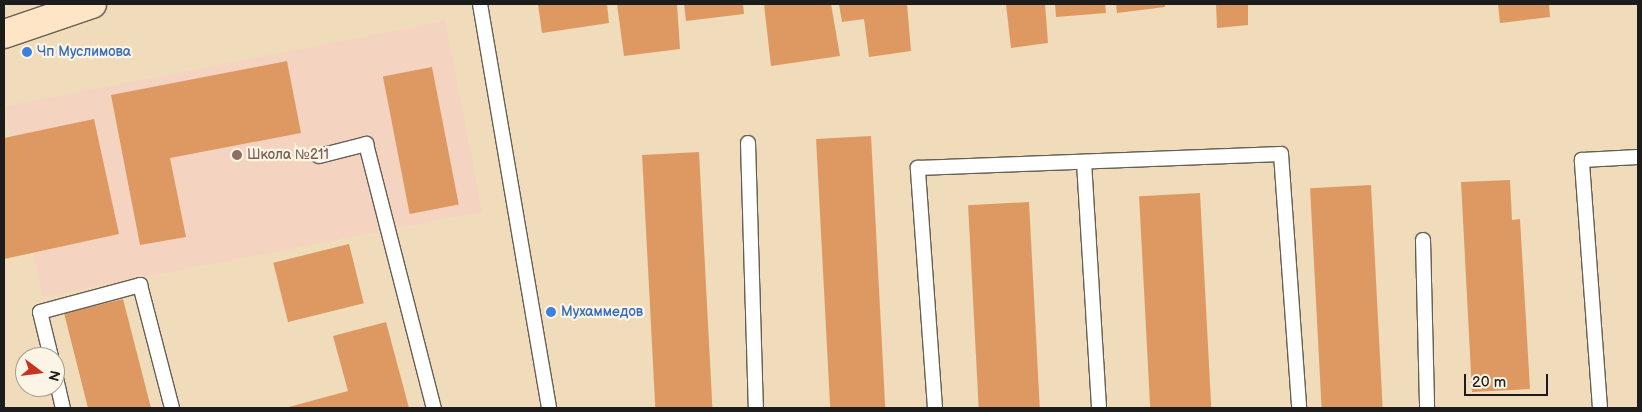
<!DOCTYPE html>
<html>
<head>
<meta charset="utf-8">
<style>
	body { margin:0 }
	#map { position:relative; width:1642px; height:412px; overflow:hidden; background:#f0dbba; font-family:"Balsamiq Sans",sans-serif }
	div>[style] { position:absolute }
	.built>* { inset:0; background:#f5d3c1; transform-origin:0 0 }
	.building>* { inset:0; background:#dd9961; transform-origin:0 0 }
	.roads { filter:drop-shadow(1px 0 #665f53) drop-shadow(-1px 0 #665f53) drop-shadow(0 1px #665f53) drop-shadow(0 -1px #665f53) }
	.service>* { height:14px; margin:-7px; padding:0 7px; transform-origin:7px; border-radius:7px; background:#fff }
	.secondary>* { height:28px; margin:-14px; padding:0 14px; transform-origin:14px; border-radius:14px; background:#fde5c5 }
	.dots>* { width:14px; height:14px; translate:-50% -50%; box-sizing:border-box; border:2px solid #fcf5e5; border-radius:50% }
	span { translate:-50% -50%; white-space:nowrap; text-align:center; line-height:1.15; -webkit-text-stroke:4.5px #fcf5e5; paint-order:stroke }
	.shop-label { font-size:14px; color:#366cbe }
	.left { translate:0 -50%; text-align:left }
	.education-label { font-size:14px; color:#785e54 }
	.frame { position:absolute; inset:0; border:5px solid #1c1c1c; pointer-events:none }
	.north { position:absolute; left:15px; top:347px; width:50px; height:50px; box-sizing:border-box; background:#fcf5e5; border:1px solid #a29e95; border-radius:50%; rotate:105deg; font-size:14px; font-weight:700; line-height:20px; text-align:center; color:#1c1c1c }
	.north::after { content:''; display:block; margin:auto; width:18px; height:22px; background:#c8321e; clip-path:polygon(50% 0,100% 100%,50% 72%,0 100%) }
	.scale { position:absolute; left:1464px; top:374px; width:84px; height:22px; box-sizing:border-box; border:2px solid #1c1c1c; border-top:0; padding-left:6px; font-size:15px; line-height:18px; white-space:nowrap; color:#1c1c1c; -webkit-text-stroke:4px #fcf5e5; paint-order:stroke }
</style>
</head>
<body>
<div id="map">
	<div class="built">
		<div style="left:445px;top:21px;width:194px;height:448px;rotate:79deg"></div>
	</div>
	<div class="building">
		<div style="clip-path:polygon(538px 4px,607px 4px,609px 23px,542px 33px)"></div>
		<div style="clip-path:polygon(617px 4px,677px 4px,680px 49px,624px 56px)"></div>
		<div style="clip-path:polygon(684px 4px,743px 4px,744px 14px,686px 21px)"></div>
		<div style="clip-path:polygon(764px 4px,831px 4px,840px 56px,771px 66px)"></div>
		<div style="clip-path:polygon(839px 4px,907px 4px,911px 51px,869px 57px,864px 19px,842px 22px)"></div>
		<div style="clip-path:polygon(1006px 4px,1045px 4px,1048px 43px,1011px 48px)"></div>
		<div style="clip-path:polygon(1055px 4px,1105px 4px,1106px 13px,1056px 17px)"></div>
		<div style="clip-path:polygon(1116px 4px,1165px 4px,1165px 7px,1117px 13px)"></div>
		<div style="clip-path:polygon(1216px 4px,1248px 4px,1248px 25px,1217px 28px)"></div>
		<div style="clip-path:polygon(1498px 4px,1549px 4px,1550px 17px,1500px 23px)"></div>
		<div style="clip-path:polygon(287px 61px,301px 133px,170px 158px,186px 237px,140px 245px,111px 95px)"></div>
		<div style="left:432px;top:67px;width:140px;height:50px;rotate:79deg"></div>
		<div style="clip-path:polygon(94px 119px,119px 234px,4px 259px,4px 138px)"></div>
		<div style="left:871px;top:136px;width:272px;height:55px;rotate:87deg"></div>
		<div style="left:699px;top:152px;width:256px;height:57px;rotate:87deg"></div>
		<div style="clip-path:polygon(1510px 180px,1512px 220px,1520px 219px,1530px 389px,1472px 392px,1461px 182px)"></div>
		<div style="left:1371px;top:185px;width:223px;height:61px;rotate:87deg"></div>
		<div style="left:1200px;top:193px;width:215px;height:61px;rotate:87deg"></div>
		<div style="left:1029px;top:202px;width:206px;height:61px;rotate:87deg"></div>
		<div style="left:349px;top:244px;width:61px;height:78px;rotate:76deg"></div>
		<div style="clip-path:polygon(123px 299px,151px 408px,88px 408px,64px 313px)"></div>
		<div style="clip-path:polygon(386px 322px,409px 408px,285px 408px,348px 391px,333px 336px)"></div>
	</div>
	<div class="roads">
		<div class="service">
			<div style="left:480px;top:4px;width:410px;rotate:80.3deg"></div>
			<div style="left:748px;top:143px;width:265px;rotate:88.3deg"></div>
			<div style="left:319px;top:156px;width:49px;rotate:-14.3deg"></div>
			<div style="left:366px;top:144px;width:273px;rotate:75.6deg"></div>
			<div style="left:1084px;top:162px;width:246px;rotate:86.5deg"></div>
			<div style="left:1423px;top:240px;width:168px;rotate:88.6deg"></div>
			<div style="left:51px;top:357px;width:46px;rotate:-103.7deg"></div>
			<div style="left:40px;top:312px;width:104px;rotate:-15.1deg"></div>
			<div style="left:140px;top:285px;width:127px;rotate:75.4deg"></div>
			<div style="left:55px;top:374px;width:35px;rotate:77deg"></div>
			<div style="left:935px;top:408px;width:241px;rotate:-94.1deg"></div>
			<div style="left:918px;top:168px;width:363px;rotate:-2.2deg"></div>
			<div style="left:1281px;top:154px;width:255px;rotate:85.9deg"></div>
			<div style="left:1600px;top:408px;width:249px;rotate:-94.2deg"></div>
			<div style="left:1582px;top:160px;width:56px;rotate:-3.1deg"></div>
		</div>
		<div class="secondary">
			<div style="left:4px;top:34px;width:93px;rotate:-18.8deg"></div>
		</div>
	</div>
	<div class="dots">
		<div style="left:27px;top:52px;background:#3f7fe0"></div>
		<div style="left:237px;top:155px;background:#8d6e63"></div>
		<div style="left:551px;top:312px;background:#3f7fe0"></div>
	</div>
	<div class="shop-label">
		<span class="left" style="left:37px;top:52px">Чп Муслимова</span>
		<span class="left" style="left:561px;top:312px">Мухаммедов</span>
	</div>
	<div class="education-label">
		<span class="left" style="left:247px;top:155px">Школа №211</span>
	</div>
	<div class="frame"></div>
	<div class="north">N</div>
	<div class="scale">20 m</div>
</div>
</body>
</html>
